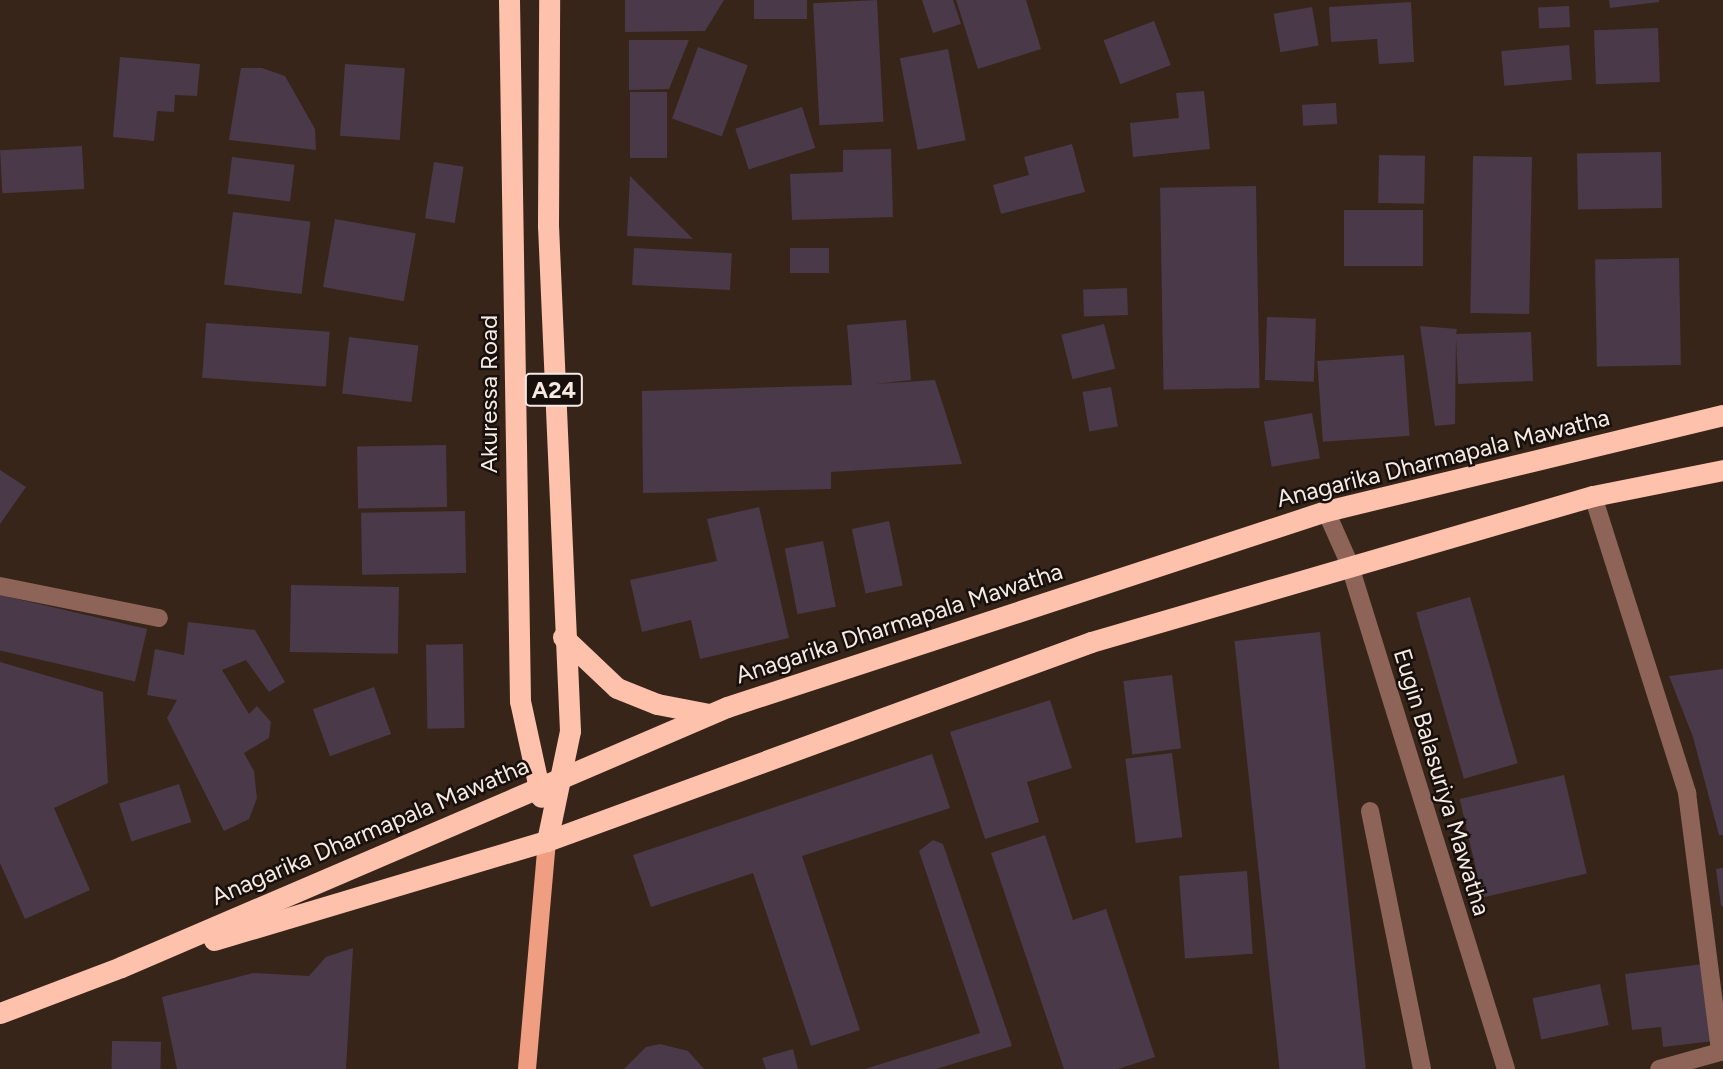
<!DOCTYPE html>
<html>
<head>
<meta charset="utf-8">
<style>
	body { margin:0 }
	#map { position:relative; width:1723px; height:1069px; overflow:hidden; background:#37251a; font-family:Figtree,sans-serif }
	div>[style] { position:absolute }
	.building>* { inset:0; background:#4a3948; transform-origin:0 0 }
	.minor>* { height:18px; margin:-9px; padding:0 9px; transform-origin:9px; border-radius:9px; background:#8d6457 }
	.major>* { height:18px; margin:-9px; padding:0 9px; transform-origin:9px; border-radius:9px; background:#f09e81 }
	.highway>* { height:21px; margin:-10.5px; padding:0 10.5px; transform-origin:10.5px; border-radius:10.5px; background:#fec1ac }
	span { translate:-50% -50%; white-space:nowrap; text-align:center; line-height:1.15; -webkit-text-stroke:5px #18100c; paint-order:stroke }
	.shield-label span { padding:2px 5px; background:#18100c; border:2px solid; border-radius:5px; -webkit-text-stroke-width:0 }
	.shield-label { font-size:23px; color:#f6eae3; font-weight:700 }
	.street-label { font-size:24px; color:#f6eae3 }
</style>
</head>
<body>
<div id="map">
	<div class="building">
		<div style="clip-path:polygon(625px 0,724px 0,705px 31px,625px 32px)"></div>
		<div style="left:754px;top:0;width:53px;height:19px"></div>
		<div style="left:877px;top:0;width:122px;height:64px;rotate:87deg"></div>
		<div style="clip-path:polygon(922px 0,953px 0,961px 24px,933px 33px)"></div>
		<div style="clip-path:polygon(956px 0,1026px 0,1041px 49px,978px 69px)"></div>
		<div style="clip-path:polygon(1609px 0,1659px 0,1659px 2px,1610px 8px)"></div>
		<div style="clip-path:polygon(1411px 2px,1414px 62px,1379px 64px,1377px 39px,1331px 42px,1329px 7px)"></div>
		<div style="left:1569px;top:6px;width:21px;height:31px;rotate:87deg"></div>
		<div style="left:1312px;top:7px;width:39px;height:39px;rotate:80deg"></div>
		<div style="left:1154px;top:21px;width:47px;height:54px;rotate:69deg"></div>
		<div style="left:1658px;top:28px;width:54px;height:64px;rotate:88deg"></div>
		<div style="clip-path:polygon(629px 40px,689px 40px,669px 89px,629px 90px)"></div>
		<div style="left:1569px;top:45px;width:35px;height:68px;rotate:85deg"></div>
		<div style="left:698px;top:47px;width:53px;height:76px;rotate:20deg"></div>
		<div style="left:948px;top:49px;width:93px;height:49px;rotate:79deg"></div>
		<div style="clip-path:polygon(120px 57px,200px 64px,197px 96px,175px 95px,174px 112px,157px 111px,154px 141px,113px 137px)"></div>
		<div style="left:345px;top:64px;width:60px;height:72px;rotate:4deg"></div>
		<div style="clip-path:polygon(241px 68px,262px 68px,285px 76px,315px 129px,316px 150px,229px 140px)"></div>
		<div style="clip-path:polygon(1204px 91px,1210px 149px,1133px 157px,1130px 123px,1179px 118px,1176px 93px)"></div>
		<div style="left:630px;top:92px;width:37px;height:66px"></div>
		<div style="left:1336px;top:103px;width:21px;height:34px;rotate:87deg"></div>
		<div style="left:802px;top:107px;width:43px;height:70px;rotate:72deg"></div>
		<div style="clip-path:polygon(1072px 144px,1085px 192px,1001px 214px,993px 185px,1029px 175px,1024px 157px)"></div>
		<div style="left:82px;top:146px;width:43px;height:82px;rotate:87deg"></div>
		<div style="clip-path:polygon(891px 149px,893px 217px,792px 220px,790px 174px,843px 172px,843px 150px)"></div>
		<div style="left:1661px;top:152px;width:56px;height:84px;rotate:89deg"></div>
		<div style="left:1379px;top:155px;width:46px;height:48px;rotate:1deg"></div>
		<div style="left:1473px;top:156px;width:59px;height:157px;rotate:1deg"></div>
		<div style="left:232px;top:157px;width:63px;height:37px;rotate:7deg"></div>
		<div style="left:434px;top:162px;width:30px;height:57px;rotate:9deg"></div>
		<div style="clip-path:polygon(630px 176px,693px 239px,627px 236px)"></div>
		<div style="left:1256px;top:186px;width:202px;height:96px;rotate:89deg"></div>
		<div style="left:1423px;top:210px;width:56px;height:79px;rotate:90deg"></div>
		<div style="left:233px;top:212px;width:78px;height:73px;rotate:7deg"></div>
		<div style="left:335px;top:219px;width:82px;height:69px;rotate:10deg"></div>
		<div style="left:634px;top:248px;width:98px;height:37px;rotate:3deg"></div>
		<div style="left:790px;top:248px;width:39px;height:25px"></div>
		<div style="left:1679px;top:258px;width:107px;height:84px;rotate:89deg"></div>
		<div style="left:1127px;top:288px;width:27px;height:44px;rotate:88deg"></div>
		<div style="left:1267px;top:317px;width:49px;height:63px;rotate:2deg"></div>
		<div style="clip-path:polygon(906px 320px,911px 380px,875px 384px,935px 380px,962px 464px,831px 472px,831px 489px,643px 493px,642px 391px,852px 385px,847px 325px)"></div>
		<div style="left:206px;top:323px;width:124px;height:55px;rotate:4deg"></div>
		<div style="left:1104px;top:324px;width:46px;height:44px;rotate:76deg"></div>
		<div style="clip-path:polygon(1420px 326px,1457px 329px,1456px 334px,1531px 332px,1533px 381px,1458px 384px,1456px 338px,1455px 424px,1435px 426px)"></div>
		<div style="left:349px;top:337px;width:70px;height:57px;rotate:7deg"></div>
		<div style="left:1404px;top:355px;width:81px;height:87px;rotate:86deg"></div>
		<div style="left:1111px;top:387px;width:40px;height:29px;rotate:80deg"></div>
		<div style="left:1312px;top:413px;width:46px;height:49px;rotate:80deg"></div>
		<div style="left:446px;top:445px;width:62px;height:89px;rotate:89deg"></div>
		<div style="clip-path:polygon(0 470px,26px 487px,0 524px)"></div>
		<div style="clip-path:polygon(759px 507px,789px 638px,700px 659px,691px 620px,642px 632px,630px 580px,717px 561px,707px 519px)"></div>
		<div style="left:465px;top:511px;width:62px;height:104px;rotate:89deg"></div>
		<div style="left:889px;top:521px;width:66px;height:38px;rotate:78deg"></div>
		<div style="left:823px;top:541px;width:67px;height:39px;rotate:79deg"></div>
		<div style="left:291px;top:585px;width:108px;height:67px;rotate:1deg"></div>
		<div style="left:0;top:595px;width:151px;height:54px;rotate:13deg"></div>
		<div style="left:1470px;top:597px;width:173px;height:56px;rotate:74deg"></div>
		<div style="clip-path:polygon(188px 622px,255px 630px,285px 682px,269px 692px,246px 660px,222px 670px,249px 714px,257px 706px,271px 722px,269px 738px,244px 753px,254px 771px,257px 798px,249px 819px,224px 831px,167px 718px,177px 700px,147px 695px,155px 649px,184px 655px)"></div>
		<div style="left:1320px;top:632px;width:439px;height:86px;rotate:84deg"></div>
		<div style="left:463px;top:644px;width:84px;height:37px;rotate:89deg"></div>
		<div style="clip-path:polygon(0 662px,103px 692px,108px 783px,54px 808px,90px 890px,25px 919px,0 863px)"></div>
		<div style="clip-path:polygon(1723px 669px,1723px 835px,1719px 835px,1693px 737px,1669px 676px)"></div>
		<div style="left:1172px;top:675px;width:74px;height:49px;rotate:83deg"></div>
		<div style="left:374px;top:687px;width:50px;height:65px;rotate:70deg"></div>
		<div style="clip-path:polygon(1050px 700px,1072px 768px,1027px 782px,1039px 822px,985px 839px,950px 732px)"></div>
		<div style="left:1172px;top:753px;width:85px;height:47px;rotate:83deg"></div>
		<div style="clip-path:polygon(932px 754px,950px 808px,802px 856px,860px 1030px,811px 1046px,753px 873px,651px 907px,633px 855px)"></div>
		<div style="left:1564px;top:775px;width:101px;height:107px;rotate:77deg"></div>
		<div style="left:179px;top:784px;width:40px;height:63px;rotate:72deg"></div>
		<div style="clip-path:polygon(1045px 835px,1073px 920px,1106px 909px,1155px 1057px,1118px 1069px,1064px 1069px,991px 853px)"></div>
		<div style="clip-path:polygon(933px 840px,943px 844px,1012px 1046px,936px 1069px,865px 1069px,980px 1033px,919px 851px)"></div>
		<div style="clip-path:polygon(1723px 868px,1723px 906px,1721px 906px,1716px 869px)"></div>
		<div style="left:1247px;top:871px;width:83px;height:68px;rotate:86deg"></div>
		<div style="clip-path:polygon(353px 948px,346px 1069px,177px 1069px,162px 997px,253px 973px,309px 976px,326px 957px)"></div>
		<div style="clip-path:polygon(1703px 964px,1713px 1041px,1663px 1047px,1661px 1027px,1632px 1030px,1625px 974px)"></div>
		<div style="left:1600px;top:984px;width:42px;height:69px;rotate:78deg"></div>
		<div style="left:112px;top:1041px;width:49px;height:28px;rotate:1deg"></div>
		<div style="clip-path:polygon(660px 1044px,688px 1051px,704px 1069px,624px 1069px,646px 1047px)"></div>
		<div style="clip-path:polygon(793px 1049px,798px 1069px,766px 1069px,762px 1058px)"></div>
	</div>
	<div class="minor">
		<div style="left:1593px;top:496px;width:312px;rotate:72.4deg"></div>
		<div style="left:1687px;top:793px;width:261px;rotate:82.7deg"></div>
		<div style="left:1720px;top:1052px;width:63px;rotate:164.4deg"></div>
		<div style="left:1326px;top:511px;width:57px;rotate:66.1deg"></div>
		<div style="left:1349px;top:563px;width:530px;rotate:72.76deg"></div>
		<div style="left:0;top:586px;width:162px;rotate:11.4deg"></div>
		<div style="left:1370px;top:811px;width:263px;rotate:78.6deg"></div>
	</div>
	<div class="major">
		<div style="left:527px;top:1069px;width:229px;rotate:-85deg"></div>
	</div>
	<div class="highway">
		<div style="left:509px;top:0;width:701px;rotate:89.1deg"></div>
		<div style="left:520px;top:701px;width:98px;rotate:77.7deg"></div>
		<div style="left:563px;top:637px;width:74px;rotate:43.4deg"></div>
		<div style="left:617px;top:688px;width:43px;rotate:21.8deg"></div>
		<div style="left:657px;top:704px;width:53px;rotate:10.9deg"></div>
		<div style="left:547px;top:841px;width:112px;rotate:-78.2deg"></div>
		<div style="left:570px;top:731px;width:505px;rotate:-92.49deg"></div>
		<div style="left:548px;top:226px;width:226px;rotate:-89.7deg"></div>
		<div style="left:214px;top:940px;width:347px;rotate:-16.6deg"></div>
		<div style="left:547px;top:841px;width:579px;rotate:-20.09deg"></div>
		<div style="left:1091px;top:642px;width:523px;rotate:-16.22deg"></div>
		<div style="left:1593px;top:496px;width:133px;rotate:-11.3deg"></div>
		<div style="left:0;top:1013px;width:129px;rotate:-20.8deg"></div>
		<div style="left:121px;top:967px;width:659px;rotate:-23.22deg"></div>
		<div style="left:727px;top:707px;width:630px;rotate:-18.12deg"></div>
		<div style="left:1326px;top:511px;width:408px;rotate:-13.6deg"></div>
	</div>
	<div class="shield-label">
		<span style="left:554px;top:390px">A24</span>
	</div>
	<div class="street-label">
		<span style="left:489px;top:394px;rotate:-90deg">Akuressa Road</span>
		<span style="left:1443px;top:458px;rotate:-14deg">Anagarika Dharmapala Mawatha</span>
		<span style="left:899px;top:623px;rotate:-18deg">Anagarika Dharmapala Mawatha</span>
		<span style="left:1442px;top:782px;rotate:73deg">Eugin Balasuriya Mawatha</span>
		<span style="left:370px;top:831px;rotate:-23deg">Anagarika Dharmapala Mawatha</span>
	</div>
</div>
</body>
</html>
